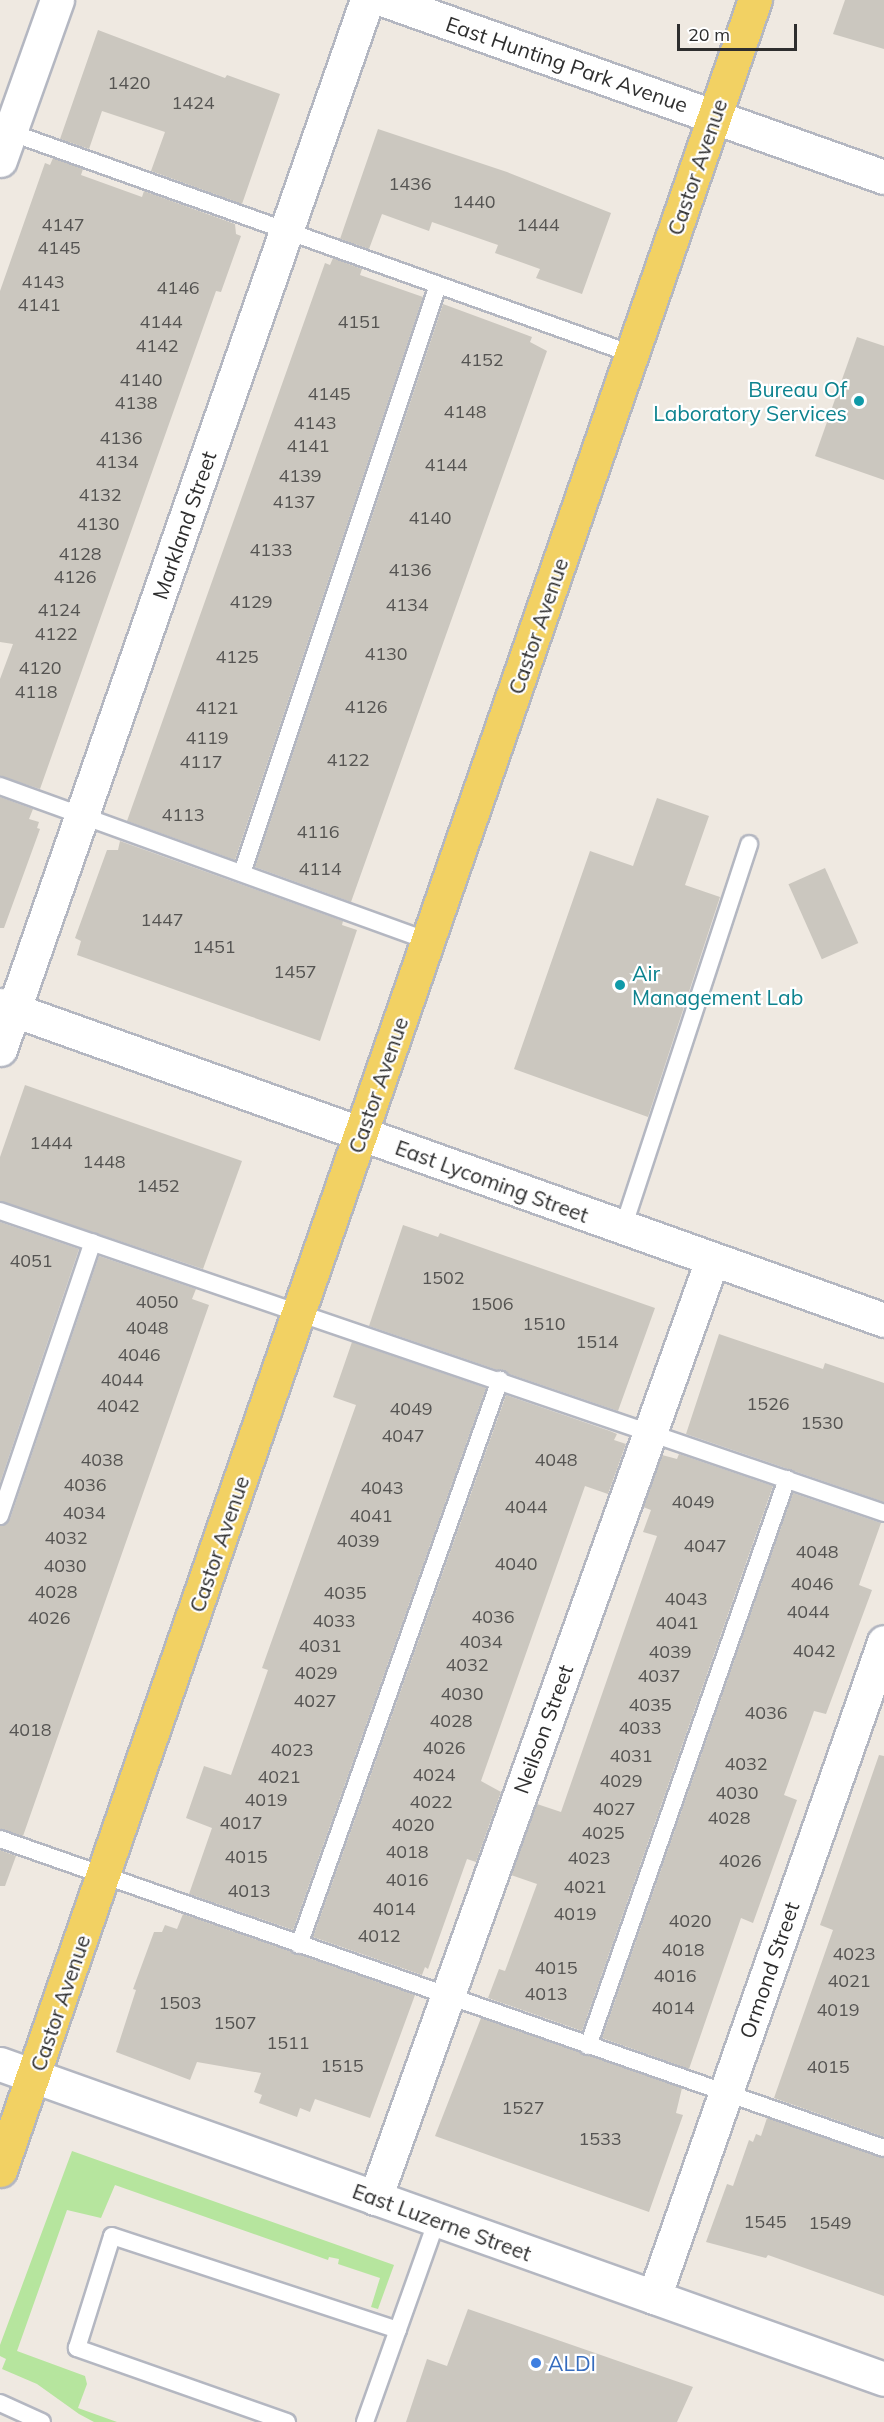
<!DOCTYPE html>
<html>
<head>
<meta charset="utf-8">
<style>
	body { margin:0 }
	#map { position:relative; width:884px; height:2422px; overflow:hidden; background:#efe9e1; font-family:Mulish,sans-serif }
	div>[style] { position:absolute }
	.green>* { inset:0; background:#b6e59e }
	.building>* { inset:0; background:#cbc7bf; transform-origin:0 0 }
	.roads { filter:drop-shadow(2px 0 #b4b7c1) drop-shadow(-2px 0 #b4b7c1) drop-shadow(0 2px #b4b7c1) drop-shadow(0 -2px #b4b7c1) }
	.lane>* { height:16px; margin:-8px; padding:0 8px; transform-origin:8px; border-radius:8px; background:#fff }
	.street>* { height:33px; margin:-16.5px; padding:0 16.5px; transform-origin:16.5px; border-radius:16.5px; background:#fff }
	.secondary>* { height:33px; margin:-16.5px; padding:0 16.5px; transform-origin:16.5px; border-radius:16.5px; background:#fff }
	.primary>* { height:33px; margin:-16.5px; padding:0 16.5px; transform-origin:16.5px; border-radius:16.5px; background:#f2d163 }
	.dots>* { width:16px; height:16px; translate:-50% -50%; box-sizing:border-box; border:3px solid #fff; border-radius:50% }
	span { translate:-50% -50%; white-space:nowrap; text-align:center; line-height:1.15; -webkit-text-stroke:4.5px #fff; paint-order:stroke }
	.number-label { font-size:18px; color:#555452 }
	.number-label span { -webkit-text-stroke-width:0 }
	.street-label { font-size:21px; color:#2e2e2e }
	.culture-label { font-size:21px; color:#0d838f }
	.right { translate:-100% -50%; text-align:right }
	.left { translate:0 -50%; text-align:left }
	.shop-label { font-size:21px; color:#366cbe }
	.scale { position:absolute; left:677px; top:24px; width:120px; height:27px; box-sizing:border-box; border:3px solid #2e2e2e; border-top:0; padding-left:8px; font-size:18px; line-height:21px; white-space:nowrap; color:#2e2e2e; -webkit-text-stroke:4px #fff; paint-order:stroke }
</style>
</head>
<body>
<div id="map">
	<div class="green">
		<div style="clip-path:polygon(72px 2151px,394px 2265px,378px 2309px,371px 2307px,380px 2278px,338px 2264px,339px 2259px,329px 2257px,328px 2260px,115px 2185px,101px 2218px,67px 2210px,17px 2351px,85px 2376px,87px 2384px,78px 2408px,117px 2422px,94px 2422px,79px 2414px,37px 2384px,2px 2369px,6px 2359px,0 2356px,0 2345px)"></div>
	</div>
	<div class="building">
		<div style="clip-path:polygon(845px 0,884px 0,884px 49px,833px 34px)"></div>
		<div style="clip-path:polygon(98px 30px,225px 78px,227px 75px,280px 94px,242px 204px,151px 171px,165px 132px,102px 111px,89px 149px,60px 139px)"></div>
		<div style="clip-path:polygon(378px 129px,507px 172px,611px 213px,582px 294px,536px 278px,540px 269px,495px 253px,498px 245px,432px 222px,429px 231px,382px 214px,369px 249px,340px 239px)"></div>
		<div style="clip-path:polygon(53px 158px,83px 169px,81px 175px,142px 197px,144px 191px,235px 224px,236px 234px,241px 236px,221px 292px,216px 291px,40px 789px,0 776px,0 679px,13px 644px,0 642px,0 291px,45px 163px,50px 165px)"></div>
		<div style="clip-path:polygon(333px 258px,362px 269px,360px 275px,423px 297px,235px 860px,127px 821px,325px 263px,330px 265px)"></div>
		<div style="clip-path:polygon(443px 304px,532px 337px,530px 342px,547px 351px,351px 902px,255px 867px)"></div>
		<div style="clip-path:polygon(857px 337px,884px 346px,884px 480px,815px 456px)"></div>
		<div style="clip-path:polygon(0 797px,33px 809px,29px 819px,39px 822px,37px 828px,40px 829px,4px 928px,0 928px)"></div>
		<div style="clip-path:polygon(657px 798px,709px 816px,685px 885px,720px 897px,648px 1117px,514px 1069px,590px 851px,633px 866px)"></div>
		<div style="clip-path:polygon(120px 841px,343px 921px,342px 925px,357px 930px,320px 1041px,77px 955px,81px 941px,75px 938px,107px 850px,118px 850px)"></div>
		<div style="left:825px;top:868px;width:82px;height:40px;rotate:66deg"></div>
		<div style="clip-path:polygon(25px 1085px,242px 1161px,203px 1269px,0 1201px,0 1157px)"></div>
		<div style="clip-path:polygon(0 1222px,79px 1249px,0 1483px)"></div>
		<div style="clip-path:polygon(403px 1225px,438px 1237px,440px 1233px,655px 1308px,618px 1411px,369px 1326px)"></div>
		<div style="clip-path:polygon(99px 1256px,196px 1289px,192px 1299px,209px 1305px,23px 1836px,0 1829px,0 1526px,10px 1519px)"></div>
		<div style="clip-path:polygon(719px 1334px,823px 1369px,825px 1363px,884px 1383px,884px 1502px,686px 1434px)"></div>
		<div style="clip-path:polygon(352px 1342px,486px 1388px,293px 1930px,189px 1894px,212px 1828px,186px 1818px,204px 1766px,231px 1775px,268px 1670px,262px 1668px,356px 1405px,333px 1397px)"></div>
		<div style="clip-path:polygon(506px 1395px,610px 1431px,617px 1434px,614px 1440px,626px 1444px,608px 1494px,585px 1486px,481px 1781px,501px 1792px,476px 1862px,467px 1859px,428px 1969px,425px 1967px,422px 1975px,313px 1937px)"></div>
		<div style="clip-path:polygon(679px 1454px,773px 1486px,582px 2031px,488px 1998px,499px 1969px,505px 1971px,537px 1884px,511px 1875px,537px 1804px,561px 1812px,657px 1536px,643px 1532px,651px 1510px,643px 1507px,662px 1455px,677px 1459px)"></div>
		<div style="clip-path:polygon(793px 1493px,881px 1523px,859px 1585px,872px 1590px,826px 1714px,814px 1711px,784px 1795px,797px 1800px,753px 1923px,741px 1918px,689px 2069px,602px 2038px)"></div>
		<div style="clip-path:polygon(879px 1755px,884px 1756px,884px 2137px,774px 2098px,833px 1930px,820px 1925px)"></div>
		<div style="clip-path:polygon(0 1850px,16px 1856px,5px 1886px,0 1886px)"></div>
		<div style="clip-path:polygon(183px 1914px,415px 1995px,370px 2118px,315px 2099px,310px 2112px,300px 2108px,297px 2117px,259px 2103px,262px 2095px,254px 2092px,261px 2073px,197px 2062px,190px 2080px,116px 2052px,136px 1990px,133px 1989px,154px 1932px,162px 1932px,165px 1925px,177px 1929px)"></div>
		<div style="clip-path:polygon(481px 2018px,682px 2088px,676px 2113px,683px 2115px,649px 2212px,435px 2136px)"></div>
		<div style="clip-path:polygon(767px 2118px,884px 2158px,884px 2296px,768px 2255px,766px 2258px,706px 2242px,727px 2184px,733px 2186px,749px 2140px,753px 2142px,756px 2134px,761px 2136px)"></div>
		<div style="clip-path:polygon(468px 2309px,693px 2387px,677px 2422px,406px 2422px,427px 2359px,447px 2366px)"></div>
	</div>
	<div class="roads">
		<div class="lane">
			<div style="left:4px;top:130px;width:667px;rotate:19.63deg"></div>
			<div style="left:0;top:786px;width:455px;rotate:19.9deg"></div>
			<div style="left:242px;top:873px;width:620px;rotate:-71.57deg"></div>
			<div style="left:0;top:1211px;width:934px;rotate:18.86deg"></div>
			<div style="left:623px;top:1228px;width:404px;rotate:-71.8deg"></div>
			<div style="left:0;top:1516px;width:289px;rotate:-71.3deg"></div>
			<div style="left:0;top:1839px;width:936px;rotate:19.27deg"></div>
			<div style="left:299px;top:1945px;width:600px;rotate:-70.42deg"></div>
			<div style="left:588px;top:2046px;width:601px;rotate:-70.66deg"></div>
			<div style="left:0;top:2403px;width:46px;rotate:24.3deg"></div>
			<div style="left:287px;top:2422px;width:223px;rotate:-160.6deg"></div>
			<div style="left:77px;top:2348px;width:117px;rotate:-72.6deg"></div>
			<div style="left:112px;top:2236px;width:301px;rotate:18.2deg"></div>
			<div style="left:365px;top:2422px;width:214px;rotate:-70.4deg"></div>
		</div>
		<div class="street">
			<div style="left:0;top:160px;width:170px;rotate:-70.4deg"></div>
			<div style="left:0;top:1005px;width:938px;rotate:19.61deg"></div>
			<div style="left:0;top:1049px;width:1111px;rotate:-70.72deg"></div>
			<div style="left:0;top:2064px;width:938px;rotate:19.61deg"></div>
			<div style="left:375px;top:2198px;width:997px;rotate:-70.24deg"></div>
			<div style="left:654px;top:2297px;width:694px;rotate:-70.65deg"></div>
		</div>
		<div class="secondary">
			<div style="left:385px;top:0;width:529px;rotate:19.53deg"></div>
		</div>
		<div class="primary">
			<div style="left:0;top:2170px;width:2298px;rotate:-70.82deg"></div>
		</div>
	</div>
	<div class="dots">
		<div style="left:859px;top:401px;background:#0f9aa8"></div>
		<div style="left:620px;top:985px;background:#0f9aa8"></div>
		<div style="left:536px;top:2363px;background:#3f7fe0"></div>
	</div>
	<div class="number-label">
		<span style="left:129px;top:83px">1420</span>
		<span style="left:193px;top:103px">1424</span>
		<span style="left:410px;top:184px">1436</span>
		<span style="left:474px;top:202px">1440</span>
		<span style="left:63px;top:225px">4147</span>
		<span style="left:538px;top:225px">1444</span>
		<span style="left:59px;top:248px">4145</span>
		<span style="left:43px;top:282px">4143</span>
		<span style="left:178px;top:288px">4146</span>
		<span style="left:39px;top:305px">4141</span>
		<span style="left:161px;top:322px">4144</span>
		<span style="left:359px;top:322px">4151</span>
		<span style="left:157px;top:346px">4142</span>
		<span style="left:482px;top:360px">4152</span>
		<span style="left:141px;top:380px">4140</span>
		<span style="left:329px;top:394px">4145</span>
		<span style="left:136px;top:403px">4138</span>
		<span style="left:465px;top:412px">4148</span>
		<span style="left:315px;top:423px">4143</span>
		<span style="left:121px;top:438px">4136</span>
		<span style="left:308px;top:446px">4141</span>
		<span style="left:117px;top:462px">4134</span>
		<span style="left:446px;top:465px">4144</span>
		<span style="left:300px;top:476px">4139</span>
		<span style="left:100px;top:495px">4132</span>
		<span style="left:294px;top:502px">4137</span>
		<span style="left:430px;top:518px">4140</span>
		<span style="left:98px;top:524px">4130</span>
		<span style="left:271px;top:550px">4133</span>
		<span style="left:80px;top:554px">4128</span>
		<span style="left:410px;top:570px">4136</span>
		<span style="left:75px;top:577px">4126</span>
		<span style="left:251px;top:602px">4129</span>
		<span style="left:407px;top:605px">4134</span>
		<span style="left:59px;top:610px">4124</span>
		<span style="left:56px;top:634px">4122</span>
		<span style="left:386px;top:654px">4130</span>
		<span style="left:237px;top:657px">4125</span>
		<span style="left:40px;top:668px">4120</span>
		<span style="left:36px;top:692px">4118</span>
		<span style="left:366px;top:707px">4126</span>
		<span style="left:217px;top:708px">4121</span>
		<span style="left:207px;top:738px">4119</span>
		<span style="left:348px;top:760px">4122</span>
		<span style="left:201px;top:762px">4117</span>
		<span style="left:183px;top:815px">4113</span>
		<span style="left:318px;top:832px">4116</span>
		<span style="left:320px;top:869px">4114</span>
		<span style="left:162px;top:920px">1447</span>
		<span style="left:214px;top:947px">1451</span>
		<span style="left:295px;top:972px">1457</span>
		<span style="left:51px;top:1143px">1444</span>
		<span style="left:104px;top:1162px">1448</span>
		<span style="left:158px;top:1186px">1452</span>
		<span style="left:31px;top:1261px">4051</span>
		<span style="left:443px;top:1278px">1502</span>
		<span style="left:157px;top:1302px">4050</span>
		<span style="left:492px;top:1304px">1506</span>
		<span style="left:544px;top:1324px">1510</span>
		<span style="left:147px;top:1328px">4048</span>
		<span style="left:597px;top:1342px">1514</span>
		<span style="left:139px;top:1355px">4046</span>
		<span style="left:122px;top:1380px">4044</span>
		<span style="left:768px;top:1404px">1526</span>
		<span style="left:118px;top:1406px">4042</span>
		<span style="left:411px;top:1409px">4049</span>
		<span style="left:822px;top:1423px">1530</span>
		<span style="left:403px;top:1436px">4047</span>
		<span style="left:102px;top:1460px">4038</span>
		<span style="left:556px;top:1460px">4048</span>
		<span style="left:85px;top:1485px">4036</span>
		<span style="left:382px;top:1488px">4043</span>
		<span style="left:693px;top:1502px">4049</span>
		<span style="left:526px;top:1507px">4044</span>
		<span style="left:84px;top:1513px">4034</span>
		<span style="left:371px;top:1516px">4041</span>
		<span style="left:66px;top:1538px">4032</span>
		<span style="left:358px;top:1541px">4039</span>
		<span style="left:705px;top:1546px">4047</span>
		<span style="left:817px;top:1552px">4048</span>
		<span style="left:516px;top:1564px">4040</span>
		<span style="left:65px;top:1566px">4030</span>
		<span style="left:812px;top:1584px">4046</span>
		<span style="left:56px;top:1592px">4028</span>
		<span style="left:345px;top:1593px">4035</span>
		<span style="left:686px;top:1599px">4043</span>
		<span style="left:808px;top:1612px">4044</span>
		<span style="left:493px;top:1617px">4036</span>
		<span style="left:49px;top:1618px">4026</span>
		<span style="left:334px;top:1621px">4033</span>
		<span style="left:677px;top:1623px">4041</span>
		<span style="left:481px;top:1642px">4034</span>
		<span style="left:320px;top:1646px">4031</span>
		<span style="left:814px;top:1651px">4042</span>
		<span style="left:670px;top:1652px">4039</span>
		<span style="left:467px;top:1665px">4032</span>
		<span style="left:316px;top:1673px">4029</span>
		<span style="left:659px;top:1676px">4037</span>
		<span style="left:462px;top:1694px">4030</span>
		<span style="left:315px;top:1701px">4027</span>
		<span style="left:650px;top:1705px">4035</span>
		<span style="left:766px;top:1713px">4036</span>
		<span style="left:451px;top:1721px">4028</span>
		<span style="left:640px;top:1728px">4033</span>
		<span style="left:30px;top:1730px">4018</span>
		<span style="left:444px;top:1748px">4026</span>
		<span style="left:292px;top:1750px">4023</span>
		<span style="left:631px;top:1756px">4031</span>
		<span style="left:746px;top:1764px">4032</span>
		<span style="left:434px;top:1775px">4024</span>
		<span style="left:279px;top:1777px">4021</span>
		<span style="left:621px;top:1781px">4029</span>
		<span style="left:737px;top:1793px">4030</span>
		<span style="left:266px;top:1800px">4019</span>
		<span style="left:431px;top:1802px">4022</span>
		<span style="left:614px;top:1809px">4027</span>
		<span style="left:729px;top:1818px">4028</span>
		<span style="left:241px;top:1823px">4017</span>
		<span style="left:413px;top:1825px">4020</span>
		<span style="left:603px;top:1833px">4025</span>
		<span style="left:407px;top:1852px">4018</span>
		<span style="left:246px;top:1857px">4015</span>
		<span style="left:589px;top:1858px">4023</span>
		<span style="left:740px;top:1861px">4026</span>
		<span style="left:407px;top:1880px">4016</span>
		<span style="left:585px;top:1887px">4021</span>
		<span style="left:249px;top:1891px">4013</span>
		<span style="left:394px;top:1909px">4014</span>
		<span style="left:575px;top:1914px">4019</span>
		<span style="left:690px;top:1921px">4020</span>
		<span style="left:379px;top:1936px">4012</span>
		<span style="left:683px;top:1950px">4018</span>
		<span style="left:854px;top:1954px">4023</span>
		<span style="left:556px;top:1968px">4015</span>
		<span style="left:675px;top:1976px">4016</span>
		<span style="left:849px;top:1981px">4021</span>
		<span style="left:546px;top:1994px">4013</span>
		<span style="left:180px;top:2003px">1503</span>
		<span style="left:673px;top:2008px">4014</span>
		<span style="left:838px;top:2010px">4019</span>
		<span style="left:235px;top:2023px">1507</span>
		<span style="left:288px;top:2043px">1511</span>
		<span style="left:342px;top:2066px">1515</span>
		<span style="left:828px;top:2067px">4015</span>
		<span style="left:523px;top:2108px">1527</span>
		<span style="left:600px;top:2139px">1533</span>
		<span style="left:765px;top:2222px">1545</span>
		<span style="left:830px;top:2223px">1549</span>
	</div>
	<div class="street-label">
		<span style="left:567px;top:64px;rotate:19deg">East Hunting Park Avenue</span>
		<span style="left:697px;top:167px;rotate:-71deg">Castor Avenue</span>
		<span style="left:184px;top:525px;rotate:-71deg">Markland Street</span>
		<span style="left:538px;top:626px;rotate:-71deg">Castor Avenue</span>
		<span style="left:378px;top:1085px;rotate:-71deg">Castor Avenue</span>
		<span style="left:492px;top:1181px;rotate:20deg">East Lycoming Street</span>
		<span style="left:219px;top:1544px;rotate:-71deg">Castor Avenue</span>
		<span style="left:543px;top:1729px;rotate:-70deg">Neilson Street</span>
		<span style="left:769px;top:1970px;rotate:-71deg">Ormond Street</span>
		<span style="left:60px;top:2003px;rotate:-71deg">Castor Avenue</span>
		<span style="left:442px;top:2222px;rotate:20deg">East Luzerne Street</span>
	</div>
	<div class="culture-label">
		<span class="right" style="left:847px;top:401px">Bureau Of<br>Laboratory Services</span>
		<span class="left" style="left:632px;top:985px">Air<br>Management Lab</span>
	</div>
	<div class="shop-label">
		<span class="left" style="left:548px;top:2363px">ALDI</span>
	</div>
	<div class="scale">20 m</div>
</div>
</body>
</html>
